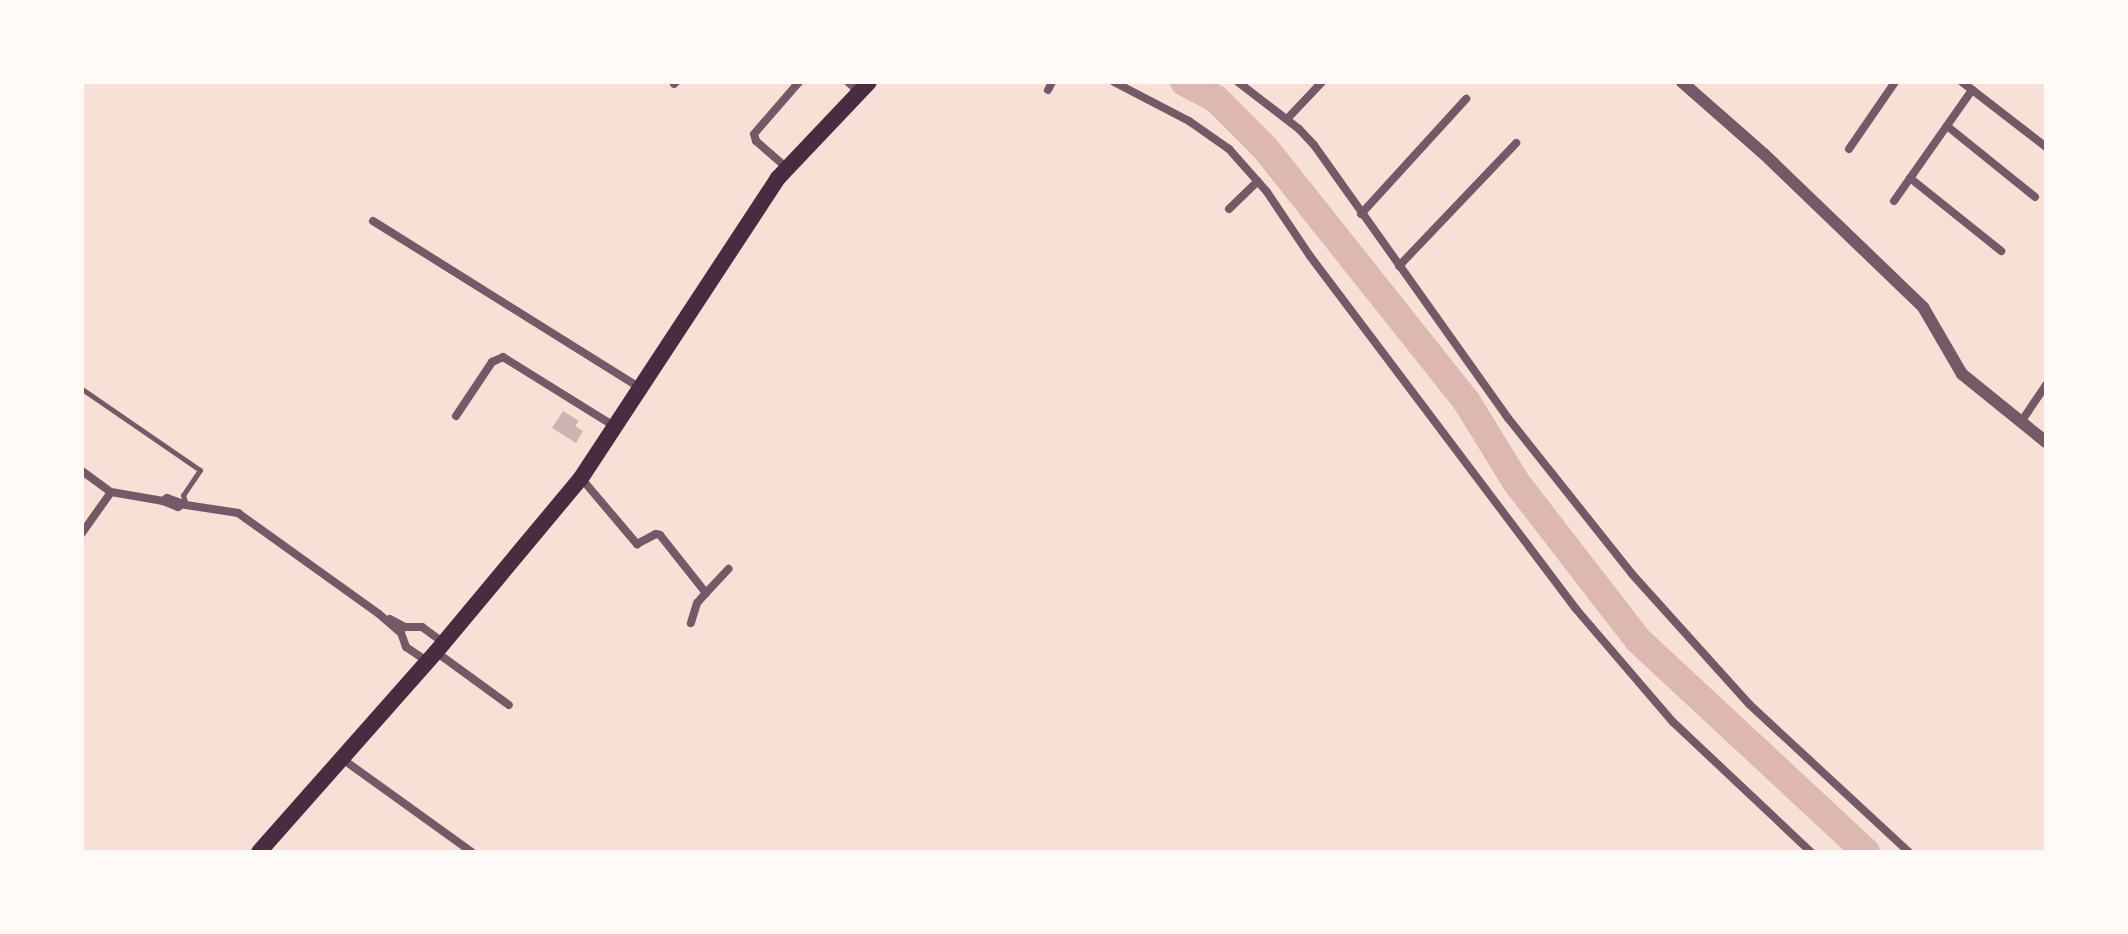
<!DOCTYPE html>
<html>
<head>
<meta charset="utf-8">
<style>
	body { margin:0 }
	#map { position:relative; width:2128px; height:934px; overflow:hidden; background:#f7e1d7; font-family:Montserrat,sans-serif }
	div>[style] { position:absolute }
	.river>* { height:28px; margin:-14px; padding:0 14px; transform-origin:14px; border-radius:14px; background:#dcb8b0 }
	.building>* { inset:0; background:#ccb4b1 }
	.service>* { height:5px; margin:-2.5px; padding:0 2.5px; transform-origin:2.5px; border-radius:2.5px; background:#755966 }
	.minor>* { height:8px; margin:-4px; padding:0 4px; transform-origin:4px; border-radius:4px; background:#755966 }
	.tertiary>* { height:12px; margin:-6px; padding:0 6px; transform-origin:6px; border-radius:6px; background:#755966 }
	.primary>* { height:16px; margin:-8px; padding:0 8px; transform-origin:8px; border-radius:8px; background:#4a2c40 }
	span { translate:-50% -50%; white-space:nowrap; text-align:center; line-height:1.15; -webkit-text-stroke:7px #fffaf5; paint-order:stroke }
	.frame { position:absolute; inset:0; border:84px solid #fffaf5; pointer-events:none }
</style>
</head>
<body>
<div id="map">
	<div class="river">
		<div style="left:1184px;top:82px;width:36px;rotate:28deg"></div>
		<div style="left:1216px;top:99px;width:69px;rotate:45deg"></div>
		<div style="left:1265px;top:148px;width:325px;rotate:51.5deg"></div>
		<div style="left:1467px;top:402px;width:94px;rotate:58.5deg"></div>
		<div style="left:1516px;top:482px;width:200px;rotate:52.3deg"></div>
		<div style="left:1638px;top:640px;width:311px;rotate:42.9deg"></div>
	</div>
	<div class="building">
		<div style="clip-path:polygon(563px 411px,579px 421px,575px 426px,583px 431px,576px 443px,552px 428px)"></div>
	</div>
	<div class="service">
		<div style="left:82px;top:389px;width:143px;rotate:34.5deg"></div>
		<div style="left:200px;top:470px;width:30px;rotate:124deg"></div>
		<div style="left:183px;top:495px;width:10px;rotate:73deg"></div>
	</div>
	<div class="minor">
		<div style="left:848px;top:82px;width:15px;rotate:42deg"></div>
		<div style="left:1114px;top:82px;width:85px;rotate:27.5deg"></div>
		<div style="left:1189px;top:121px;width:49px;rotate:35deg"></div>
		<div style="left:1229px;top:149px;width:57px;rotate:48.5deg"></div>
		<div style="left:1267px;top:192px;width:77px;rotate:56.1deg"></div>
		<div style="left:1310px;top:256px;width:442px;rotate:53deg"></div>
		<div style="left:1576px;top:609px;width:149px;rotate:49.4deg"></div>
		<div style="left:1673px;top:722px;width:190px;rotate:43.3deg"></div>
		<div style="left:1238px;top:82px;width:77px;rotate:37.6deg"></div>
		<div style="left:1299px;top:129px;width:22px;rotate:47deg"></div>
		<div style="left:1314px;top:145px;width:335px;rotate:54.6deg"></div>
		<div style="left:1508px;top:418px;width:199px;rotate:51.5deg"></div>
		<div style="left:1632px;top:574px;width:175px;rotate:48deg"></div>
		<div style="left:1749px;top:704px;width:218px;rotate:42.8deg"></div>
		<div style="left:1962px;top:82px;width:106px;rotate:37.7deg"></div>
		<div style="left:674px;top:84px;width:3px;rotate:-45deg"></div>
		<div style="left:1048px;top:90px;width:9px;rotate:-63deg"></div>
		<div style="left:1287px;top:119px;width:51px;rotate:-46.6deg"></div>
		<div style="left:1947px;top:126px;width:113px;rotate:38.9deg"></div>
		<div style="left:1849px;top:149px;width:81px;rotate:-55.5deg"></div>
		<div style="left:787px;top:168px;width:41px;rotate:-138.9deg"></div>
		<div style="left:756px;top:141px;width:7px;rotate:-106deg"></div>
		<div style="left:754px;top:134px;width:69px;rotate:-49.1deg"></div>
		<div style="left:1910px;top:178px;width:117px;rotate:38.7deg"></div>
		<div style="left:1894px;top:201px;width:136px;rotate:-54.9deg"></div>
		<div style="left:1229px;top:209px;width:40px;rotate:-44deg"></div>
		<div style="left:1361px;top:214px;width:156px;rotate:-47.6deg"></div>
		<div style="left:373px;top:221px;width:314px;rotate:32deg"></div>
		<div style="left:1399px;top:266px;width:170px;rotate:-46.4deg"></div>
		<div style="left:456px;top:416px;width:65px;rotate:-56.3deg"></div>
		<div style="left:492px;top:362px;width:12px;rotate:-24deg"></div>
		<div style="left:503px;top:357px;width:131px;rotate:31.9deg"></div>
		<div style="left:2021px;top:422px;width:45px;rotate:-56deg"></div>
		<div style="left:82px;top:471px;width:36px;rotate:36deg"></div>
		<div style="left:111px;top:492px;width:53px;rotate:9.8deg"></div>
		<div style="left:163px;top:501px;width:5px;rotate:-37deg"></div>
		<div style="left:167px;top:498px;width:20px;rotate:20deg"></div>
		<div style="left:186px;top:505px;width:53px;rotate:8.7deg"></div>
		<div style="left:238px;top:513px;width:173px;rotate:35.6deg"></div>
		<div style="left:379px;top:614px;width:29px;rotate:41deg"></div>
		<div style="left:401px;top:633px;width:15px;rotate:70deg"></div>
		<div style="left:406px;top:647px;width:27px;rotate:34deg"></div>
		<div style="left:581px;top:478px;width:87px;rotate:49.7deg"></div>
		<div style="left:637px;top:544px;width:21px;rotate:-28deg"></div>
		<div style="left:656px;top:534px;width:4px;rotate:14deg"></div>
		<div style="left:660px;top:535px;width:74px;rotate:51.6deg"></div>
		<div style="left:706px;top:593px;width:13px;rotate:132deg"></div>
		<div style="left:697px;top:603px;width:21px;rotate:107deg"></div>
		<div style="left:163px;top:501px;width:16px;rotate:22deg"></div>
		<div style="left:178px;top:507px;width:6px;rotate:-31deg"></div>
		<div style="left:82px;top:533px;width:50px;rotate:-54.7deg"></div>
		<div style="left:706px;top:593px;width:33px;rotate:-47deg"></div>
		<div style="left:390px;top:619px;width:17px;rotate:28deg"></div>
		<div style="left:405px;top:627px;width:17px"></div>
		<div style="left:422px;top:627px;width:27px;rotate:36deg"></div>
		<div style="left:436px;top:652px;width:90px;rotate:36deg"></div>
		<div style="left:341px;top:758px;width:161px;rotate:35.7deg"></div>
	</div>
	<div class="tertiary">
		<div style="left:1682px;top:82px;width:109px;rotate:41.3deg"></div>
		<div style="left:1764px;top:154px;width:221px;rotate:43.9deg"></div>
		<div style="left:1923px;top:307px;width:78px;rotate:59.8deg"></div>
		<div style="left:1962px;top:374px;width:108px;rotate:39deg"></div>
	</div>
	<div class="primary">
		<div style="left:259px;top:852px;width:267px;rotate:-48.5deg"></div>
		<div style="left:436px;top:652px;width:226px;rotate:-50.2deg"></div>
		<div style="left:581px;top:478px;width:359px;rotate:-56.7deg"></div>
		<div style="left:778px;top:178px;width:132px;rotate:-46.5deg"></div>
	</div>
	<div class="frame"></div>
</div>
</body>
</html>
